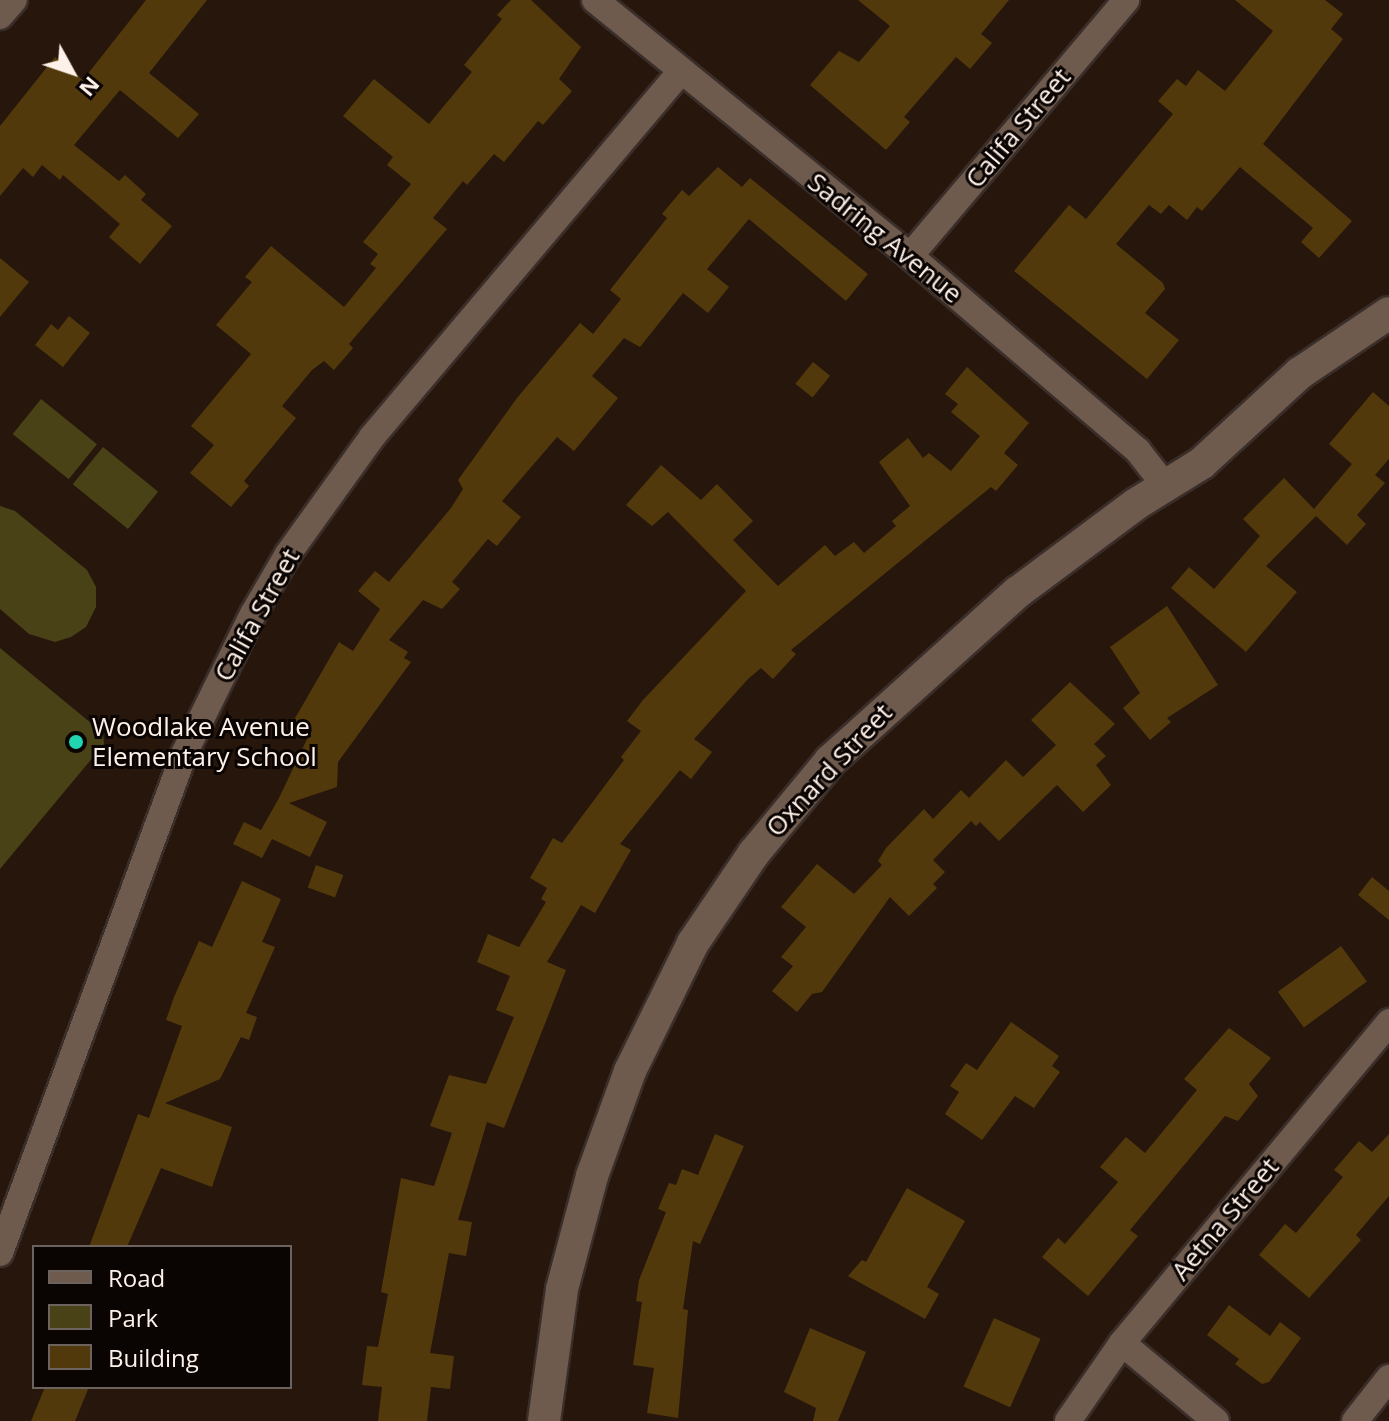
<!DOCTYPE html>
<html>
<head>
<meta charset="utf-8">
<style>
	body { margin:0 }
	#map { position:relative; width:1389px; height:1421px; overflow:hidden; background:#27160b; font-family:"Open Sans",sans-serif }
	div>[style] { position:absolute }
	.green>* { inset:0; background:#484216; transform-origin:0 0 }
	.building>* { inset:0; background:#52390c; transform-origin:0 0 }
	.roads { filter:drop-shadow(2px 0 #3a2e2a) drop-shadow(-2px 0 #3a2e2a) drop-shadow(0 2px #3a2e2a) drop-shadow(0 -2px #3a2e2a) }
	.minor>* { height:26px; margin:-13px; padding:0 13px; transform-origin:13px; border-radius:13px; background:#6f5b4e }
	.tertiary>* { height:32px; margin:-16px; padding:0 16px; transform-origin:16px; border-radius:16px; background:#6f5b4e }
	.dots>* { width:22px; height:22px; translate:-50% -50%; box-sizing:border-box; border:4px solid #0a0402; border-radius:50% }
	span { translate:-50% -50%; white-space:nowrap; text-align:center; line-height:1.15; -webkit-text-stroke:6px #0a0402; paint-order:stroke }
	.street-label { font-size:26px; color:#fef1e9 }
	.poi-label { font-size:26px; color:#fef1e9 }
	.left { translate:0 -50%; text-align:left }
	.legend { position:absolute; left:32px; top:1245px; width:260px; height:144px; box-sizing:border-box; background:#0a0402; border:2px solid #6c635e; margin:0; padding:10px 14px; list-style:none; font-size:24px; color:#fef1e9 }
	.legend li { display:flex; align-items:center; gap:16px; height:40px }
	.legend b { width:40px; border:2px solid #6c635e }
	.north { position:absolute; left:32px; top:32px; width:80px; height:80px; -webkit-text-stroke:6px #0a0402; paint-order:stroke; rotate:130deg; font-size:22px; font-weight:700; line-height:32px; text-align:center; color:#fef1e9 }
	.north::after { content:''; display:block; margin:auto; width:28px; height:36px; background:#fef1e9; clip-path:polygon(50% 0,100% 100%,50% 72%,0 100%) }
</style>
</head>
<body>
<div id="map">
	<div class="green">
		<div style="left:41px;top:399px;width:72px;height:45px;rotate:39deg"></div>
		<div style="left:103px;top:447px;width:71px;height:48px;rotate:39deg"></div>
		<div style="clip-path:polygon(0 506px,15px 511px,87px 570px,96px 587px,96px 607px,86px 627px,71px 637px,55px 642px,29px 634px,0 609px)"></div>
		<div style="clip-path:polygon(0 648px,103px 733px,104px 744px,0 869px)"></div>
	</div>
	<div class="building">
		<div style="clip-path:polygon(146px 0,207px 0,149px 73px,199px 114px,178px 138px,120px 90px,74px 145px,119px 181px,125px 175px,146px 194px,141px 200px,172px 226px,140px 264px,109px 237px,120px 224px,63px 175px,60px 180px,42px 165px,33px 177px,23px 168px,0 196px,0 126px,55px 57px,83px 80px)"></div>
		<div style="clip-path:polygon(511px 0,531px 0,581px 47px,559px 79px,572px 91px,543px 125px,538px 121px,504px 162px,494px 154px,467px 185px,463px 181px,433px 218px,447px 229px,349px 344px,353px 348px,334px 370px,324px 361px,312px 370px,282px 406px,296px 418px,244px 481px,249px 486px,231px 507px,190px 473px,214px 445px,191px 426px,251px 354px,216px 325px,252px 282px,245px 277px,271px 246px,344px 307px,376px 268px,370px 264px,378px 254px,363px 242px,411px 184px,387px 165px,393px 157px,343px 116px,374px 79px,429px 124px,472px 72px,464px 65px,502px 19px,497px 15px)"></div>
		<div style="clip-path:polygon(858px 0,1009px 0,981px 34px,992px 43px,970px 69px,956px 57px,904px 117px,910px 122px,886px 150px,810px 85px,839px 51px,859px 62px,890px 26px)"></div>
		<div style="clip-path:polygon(1235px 0,1325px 0,1343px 14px,1331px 29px,1343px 39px,1263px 144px,1352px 221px,1319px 258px,1301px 242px,1313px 228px,1240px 167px,1202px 211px,1197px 207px,1187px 220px,1169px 205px,1161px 214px,1149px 205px,1116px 244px,1163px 283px,1165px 289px,1145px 313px,1179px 340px,1147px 379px,1014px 271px,1069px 205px,1086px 219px,1173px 114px,1158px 101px,1177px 79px,1186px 86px,1198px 70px,1225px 91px,1273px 31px)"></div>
		<div style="clip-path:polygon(718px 167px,742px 187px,750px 178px,868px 274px,846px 301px,749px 219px,707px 269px,729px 287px,708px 313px,683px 293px,640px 347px,624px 338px,592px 376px,618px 398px,574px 451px,557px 437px,502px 501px,521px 517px,497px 546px,488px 539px,452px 582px,460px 589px,442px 609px,423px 600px,389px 640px,408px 652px,404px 658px,411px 662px,338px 762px,337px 787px,289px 803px,327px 822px,310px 857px,272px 839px,262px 858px,233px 844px,244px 822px,261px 830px,279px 798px,308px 737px,290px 727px,339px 642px,353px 651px,380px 609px,358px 591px,375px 571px,389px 582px,451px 508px,463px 489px,458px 480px,517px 398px,580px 323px,593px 334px,621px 299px,610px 290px,667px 218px,662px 214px,682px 190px,689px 196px)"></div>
		<div style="clip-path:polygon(0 258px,29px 282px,0 317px)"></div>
		<div style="clip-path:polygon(69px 316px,90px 333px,63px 367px,35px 345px,51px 324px,58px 330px)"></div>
		<div style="left:813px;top:362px;width:22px;height:28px;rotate:39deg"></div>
		<div style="clip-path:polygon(967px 367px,1029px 423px,1004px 453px,1018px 465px,996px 491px,991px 487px,791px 650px,796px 654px,773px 679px,761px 668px,748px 679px,694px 739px,712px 752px,691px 779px,680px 770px,620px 844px,631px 850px,595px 913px,581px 905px,547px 962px,566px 970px,504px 1128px,487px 1122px,458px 1220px,472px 1222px,466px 1256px,449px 1253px,430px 1353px,454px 1356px,450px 1389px,431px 1387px,427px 1421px,378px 1421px,382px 1387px,362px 1385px,367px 1346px,378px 1347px,388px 1294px,381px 1292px,401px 1178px,434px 1186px,452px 1133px,430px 1126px,449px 1075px,486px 1084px,514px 1017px,496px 1010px,510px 976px,477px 962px,488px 934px,519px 947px,546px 902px,541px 899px,547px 888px,530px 878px,553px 838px,562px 843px,624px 760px,621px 757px,641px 731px,627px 721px,643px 700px,746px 591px,668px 512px,652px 526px,626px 505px,661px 465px,701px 500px,717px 484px,753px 521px,733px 540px,778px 586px,825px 545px,835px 556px,854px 542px,864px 553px,896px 526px,892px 521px,910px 506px,879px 462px,908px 438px,923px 458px,929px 453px,951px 471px,980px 436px,951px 412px,958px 404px,945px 394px)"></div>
		<div style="clip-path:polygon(1373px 392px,1389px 406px,1389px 459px,1375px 475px,1385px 483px,1357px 515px,1366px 524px,1347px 545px,1316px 516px,1266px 566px,1297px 592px,1246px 652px,1171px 588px,1189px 567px,1214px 589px,1260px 536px,1243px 519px,1284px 478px,1314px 509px,1352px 464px,1329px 444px)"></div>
		<div style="clip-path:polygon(1167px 606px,1218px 685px,1167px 718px,1171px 722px,1150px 740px,1123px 708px,1140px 693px,1110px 647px)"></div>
		<div style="clip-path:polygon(1070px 682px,1115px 724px,1094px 744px,1106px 756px,1096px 765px,1111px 785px,1083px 812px,1057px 785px,999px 841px,980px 822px,976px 826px,971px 821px,933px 860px,945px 872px,933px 884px,937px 888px,909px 916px,890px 897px,822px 992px,812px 994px,797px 1012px,772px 991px,793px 966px,781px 957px,806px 927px,781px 907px,817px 864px,854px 894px,882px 865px,878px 861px,886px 848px,924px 809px,933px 819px,961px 790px,969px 798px,1006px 760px,1023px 777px,1056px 745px,1031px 720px)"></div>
		<div style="left:316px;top:865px;width:29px;height:24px;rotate:20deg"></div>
		<div style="clip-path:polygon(1372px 877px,1389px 891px,1389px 920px,1358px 895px)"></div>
		<div style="clip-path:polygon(242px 881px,281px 899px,262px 942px,275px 947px,246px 1013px,257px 1017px,249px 1040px,241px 1037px,220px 1079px,165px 1103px,232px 1127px,212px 1187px,161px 1168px,127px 1247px,89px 1247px,138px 1114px,149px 1118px,182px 1026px,166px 1020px,174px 997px,199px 941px,212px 947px)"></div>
		<div style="left:1341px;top:946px;width:44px;height:78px;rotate:54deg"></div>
		<div style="clip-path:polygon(1011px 1022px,1059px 1056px,1052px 1066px,1060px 1072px,1034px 1108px,1015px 1096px,982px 1140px,945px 1114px,959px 1092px,950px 1086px,966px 1063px,977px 1070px)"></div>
		<div style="clip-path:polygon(1229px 1028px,1271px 1058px,1249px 1084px,1258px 1096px,1238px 1121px,1225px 1116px,1130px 1230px,1138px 1236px,1088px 1296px,1042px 1257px,1058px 1238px,1065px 1244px,1118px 1182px,1100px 1167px,1126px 1137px,1145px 1153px,1197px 1090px,1184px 1079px)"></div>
		<div style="clip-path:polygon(715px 1134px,744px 1146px,700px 1244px,693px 1241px,683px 1309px,688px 1310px,678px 1418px,647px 1413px,654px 1368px,633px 1365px,642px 1302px,636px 1301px,639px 1280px,666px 1212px,658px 1209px,669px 1183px,676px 1185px,682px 1169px,698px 1175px)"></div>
		<div style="clip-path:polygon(1389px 1134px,1389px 1196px,1356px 1235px,1361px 1240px,1309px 1298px,1259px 1255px,1285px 1224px,1296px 1233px,1343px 1177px,1334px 1170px,1359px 1141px,1372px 1152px)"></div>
		<div style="clip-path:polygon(907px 1188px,965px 1221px,927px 1287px,939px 1294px,925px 1319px,848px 1276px,862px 1260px,866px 1262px)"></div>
		<div style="clip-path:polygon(1229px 1305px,1270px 1336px,1280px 1322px,1301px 1338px,1269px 1382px,1262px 1384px,1235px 1364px,1239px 1359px,1207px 1335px)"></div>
		<div style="left:994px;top:1318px;width:51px;height:75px;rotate:24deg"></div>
		<div style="clip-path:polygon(810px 1328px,866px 1352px,838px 1421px,813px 1421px,816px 1408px,784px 1392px)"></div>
		<div style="clip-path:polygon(45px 1387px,89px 1387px,75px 1421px,31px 1421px)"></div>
	</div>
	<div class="roads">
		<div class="minor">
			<div style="left:595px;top:0;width:406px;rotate:39.1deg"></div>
			<div style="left:910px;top:256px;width:300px;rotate:40.5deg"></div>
			<div style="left:1138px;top:451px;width:46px;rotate:52.1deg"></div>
			<div style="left:0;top:16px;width:21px;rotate:-49deg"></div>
			<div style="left:910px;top:256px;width:335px;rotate:-49.8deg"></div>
			<div style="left:0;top:1253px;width:532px;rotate:-69.76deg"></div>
			<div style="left:184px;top:754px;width:156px;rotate:-63.8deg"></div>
			<div style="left:253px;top:614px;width:69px;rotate:-59.7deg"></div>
			<div style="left:288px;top:554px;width:144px;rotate:-54.3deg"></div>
			<div style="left:372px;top:437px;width:478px;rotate:-49.8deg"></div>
			<div style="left:1122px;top:1343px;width:122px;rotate:39.7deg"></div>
			<div style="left:1068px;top:1421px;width:95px;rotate:-55.3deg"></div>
			<div style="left:1122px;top:1343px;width:418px;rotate:-50.2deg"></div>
			<div style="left:1355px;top:1421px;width:55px;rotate:-51.7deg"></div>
		</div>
		<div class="tertiary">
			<div style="left:544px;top:1421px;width:133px;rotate:-82.2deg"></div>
			<div style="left:562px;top:1289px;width:117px;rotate:-75.1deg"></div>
			<div style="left:592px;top:1176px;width:112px;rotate:-70.1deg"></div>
			<div style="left:630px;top:1071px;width:143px;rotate:-63.8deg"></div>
			<div style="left:693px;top:943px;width:109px;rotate:-55.9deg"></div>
			<div style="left:754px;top:853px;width:119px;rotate:-50.4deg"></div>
			<div style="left:830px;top:761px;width:253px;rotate:-42deg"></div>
			<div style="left:1018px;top:592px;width:147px;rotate:-36.7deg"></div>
			<div style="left:1136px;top:504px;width:78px;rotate:-31.8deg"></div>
			<div style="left:1202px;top:463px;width:133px;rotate:-42.6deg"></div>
			<div style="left:1300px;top:373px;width:107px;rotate:-34deg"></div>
		</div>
	</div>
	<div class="dots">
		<div style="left:76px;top:742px;background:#20d5b0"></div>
	</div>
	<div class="street-label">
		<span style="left:1018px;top:128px;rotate:-50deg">Califa Street</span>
		<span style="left:885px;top:238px;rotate:39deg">Sadring Avenue</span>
		<span style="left:257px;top:615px;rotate:-61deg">Califa Street</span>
		<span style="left:829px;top:770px;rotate:-47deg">Oxnard Street</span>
		<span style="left:1225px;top:1219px;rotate:-50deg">Aetna Street</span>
	</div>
	<div class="poi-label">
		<span class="left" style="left:92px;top:742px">Woodlake Avenue<br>Elementary School</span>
	</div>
	<ul class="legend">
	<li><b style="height:10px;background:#6f5b4e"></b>Road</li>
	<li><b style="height:22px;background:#484216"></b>Park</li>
	<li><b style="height:22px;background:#52390c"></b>Building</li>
	</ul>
	<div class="north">N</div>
</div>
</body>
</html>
